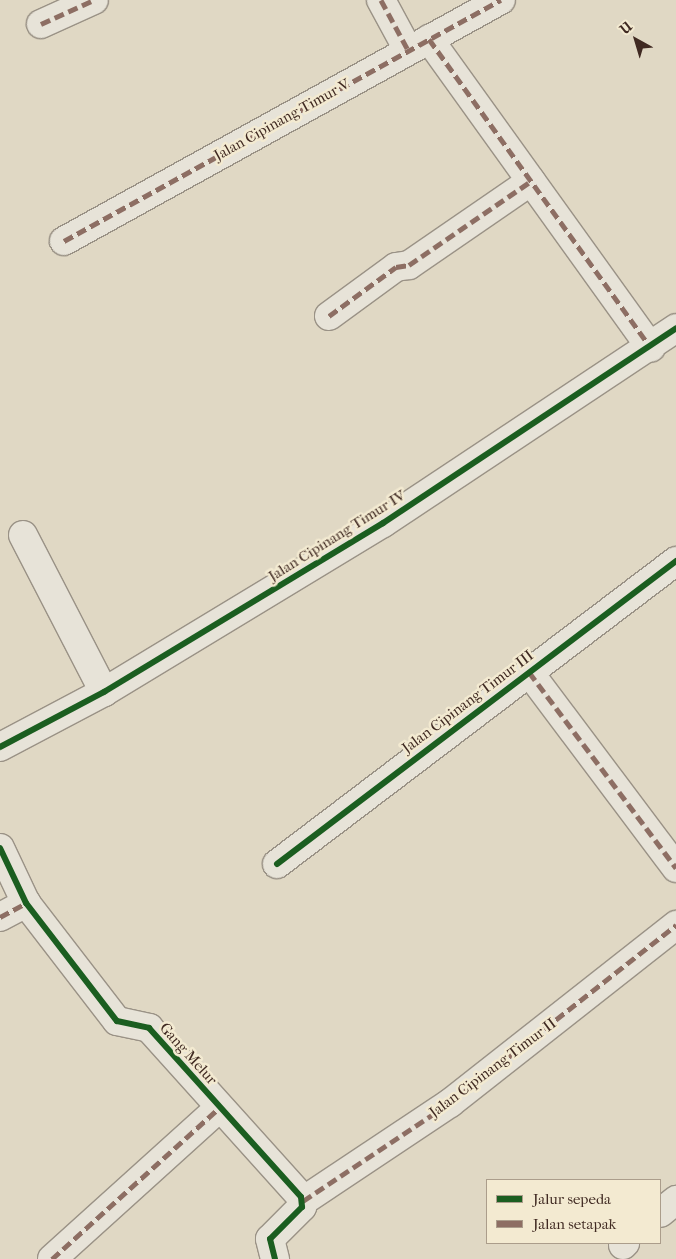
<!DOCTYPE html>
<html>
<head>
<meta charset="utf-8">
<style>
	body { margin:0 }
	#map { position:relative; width:676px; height:1259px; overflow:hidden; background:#e0d8c4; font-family:"IM FELL French Canon",serif }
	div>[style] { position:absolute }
	.roads { filter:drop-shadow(1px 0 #9a9286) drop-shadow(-1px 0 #9a9286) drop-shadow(0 1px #9a9286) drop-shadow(0 -1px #9a9286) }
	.minor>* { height:28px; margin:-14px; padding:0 14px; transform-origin:14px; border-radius:14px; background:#e7e3d8 }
	.quiet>* { height:5px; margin-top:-2.5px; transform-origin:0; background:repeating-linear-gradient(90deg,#8d6e63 0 10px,transparent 0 15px) }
	.cycleway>* { height:6px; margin:-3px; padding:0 3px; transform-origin:3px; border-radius:3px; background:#1b5e20 }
	span { translate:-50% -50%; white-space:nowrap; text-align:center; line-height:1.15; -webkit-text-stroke:5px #f3ead1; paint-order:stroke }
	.street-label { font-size:15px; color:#402a22 }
	.legend { position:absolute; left:486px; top:1179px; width:175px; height:65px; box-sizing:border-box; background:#f3ead1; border:1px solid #ab9d8b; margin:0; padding:6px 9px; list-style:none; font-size:15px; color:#402a22 }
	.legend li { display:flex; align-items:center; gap:10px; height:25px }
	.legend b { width:25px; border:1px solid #ab9d8b }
	.north { position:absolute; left:611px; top:15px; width:50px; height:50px; -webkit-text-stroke:4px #f3ead1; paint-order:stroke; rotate:321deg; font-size:14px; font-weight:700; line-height:20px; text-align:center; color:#402a22 }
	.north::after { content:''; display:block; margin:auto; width:18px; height:22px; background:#402a22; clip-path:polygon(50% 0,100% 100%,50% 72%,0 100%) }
</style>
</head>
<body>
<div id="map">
	<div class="roads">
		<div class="minor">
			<div style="left:381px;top:0;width:57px;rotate:61.6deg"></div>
			<div style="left:41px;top:24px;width:58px;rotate:-24.4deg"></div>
			<div style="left:429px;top:39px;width:380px;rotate:54.3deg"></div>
			<div style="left:64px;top:241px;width:499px;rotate:-28.9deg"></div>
			<div style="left:329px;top:316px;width:83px;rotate:-36.2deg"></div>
			<div style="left:396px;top:267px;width:13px;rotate:-9deg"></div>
			<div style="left:409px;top:265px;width:148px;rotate:-34.5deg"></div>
			<div style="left:23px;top:535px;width:177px;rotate:62.7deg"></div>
			<div style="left:529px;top:672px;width:245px;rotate:53.1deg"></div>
			<div style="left:0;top:747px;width:118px;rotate:-27.9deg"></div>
			<div style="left:104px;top:692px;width:326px;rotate:-31.2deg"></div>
			<div style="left:383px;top:523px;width:352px;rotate:-33.6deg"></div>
			<div style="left:0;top:848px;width:61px;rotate:64.7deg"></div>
			<div style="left:26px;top:903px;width:149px;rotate:52.4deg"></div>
			<div style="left:117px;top:1021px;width:33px;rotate:12deg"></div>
			<div style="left:149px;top:1028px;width:227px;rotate:48deg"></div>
			<div style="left:301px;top:1197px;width:10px;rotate:84deg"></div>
			<div style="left:302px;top:1207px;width:45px;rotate:135deg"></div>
			<div style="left:270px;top:1239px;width:21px;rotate:76deg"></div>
			<div style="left:277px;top:864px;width:501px;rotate:-37.21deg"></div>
			<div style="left:0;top:917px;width:30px;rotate:-28deg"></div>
			<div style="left:303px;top:1201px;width:177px;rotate:-33.7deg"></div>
			<div style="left:450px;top:1103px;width:288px;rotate:-38.2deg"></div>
			<div style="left:660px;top:1213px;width:21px;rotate:-39deg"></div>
			<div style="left:623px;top:1245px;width:3px;rotate:-45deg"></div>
			<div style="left:52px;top:1259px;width:225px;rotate:-42.1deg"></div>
		</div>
	</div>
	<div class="quiet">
		<div style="left:381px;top:0;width:57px;rotate:61.6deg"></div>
		<div style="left:41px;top:24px;width:58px;rotate:-24.4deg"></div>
		<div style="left:429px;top:39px;width:380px;rotate:54.3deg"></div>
		<div style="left:64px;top:241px;width:499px;rotate:-28.9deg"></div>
		<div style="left:329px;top:316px;width:83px;rotate:-36.2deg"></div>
		<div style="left:396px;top:267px;width:13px;rotate:-9deg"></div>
		<div style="left:409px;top:265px;width:148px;rotate:-34.5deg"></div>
		<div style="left:529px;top:672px;width:245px;rotate:53.1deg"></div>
		<div style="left:0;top:917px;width:30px;rotate:-28deg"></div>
		<div style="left:303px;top:1201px;width:177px;rotate:-33.7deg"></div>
		<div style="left:450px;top:1103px;width:288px;rotate:-38.2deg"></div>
		<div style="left:52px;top:1259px;width:225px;rotate:-42.1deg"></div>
	</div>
	<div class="cycleway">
		<div style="left:0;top:747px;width:118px;rotate:-27.9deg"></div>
		<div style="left:104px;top:692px;width:326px;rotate:-31.2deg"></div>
		<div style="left:383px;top:523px;width:352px;rotate:-33.6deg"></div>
		<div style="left:0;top:848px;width:61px;rotate:64.7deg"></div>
		<div style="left:26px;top:903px;width:149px;rotate:52.4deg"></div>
		<div style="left:117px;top:1021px;width:33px;rotate:12deg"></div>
		<div style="left:149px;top:1028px;width:227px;rotate:48deg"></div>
		<div style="left:301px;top:1197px;width:10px;rotate:84deg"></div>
		<div style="left:302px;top:1207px;width:45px;rotate:135deg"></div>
		<div style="left:270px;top:1239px;width:21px;rotate:76deg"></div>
		<div style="left:277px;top:864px;width:501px;rotate:-37.21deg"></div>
	</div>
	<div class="street-label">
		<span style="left:282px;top:120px;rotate:-29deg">Jalan Cipinang Timur V</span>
		<span style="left:337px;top:536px;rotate:-32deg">Jalan Cipinang Timur IV</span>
		<span style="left:468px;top:702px;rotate:-37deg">Jalan Cipinang Timur III</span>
		<span style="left:188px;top:1054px;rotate:48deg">Gang Melur</span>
		<span style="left:493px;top:1068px;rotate:-37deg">Jalan Cipinang Timur II</span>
	</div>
	<ul class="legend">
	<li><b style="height:6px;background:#1b5e20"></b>Jalur sepeda</li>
	<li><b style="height:6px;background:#8d6e63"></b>Jalan setapak</li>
	</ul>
	<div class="north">U</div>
</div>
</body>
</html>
